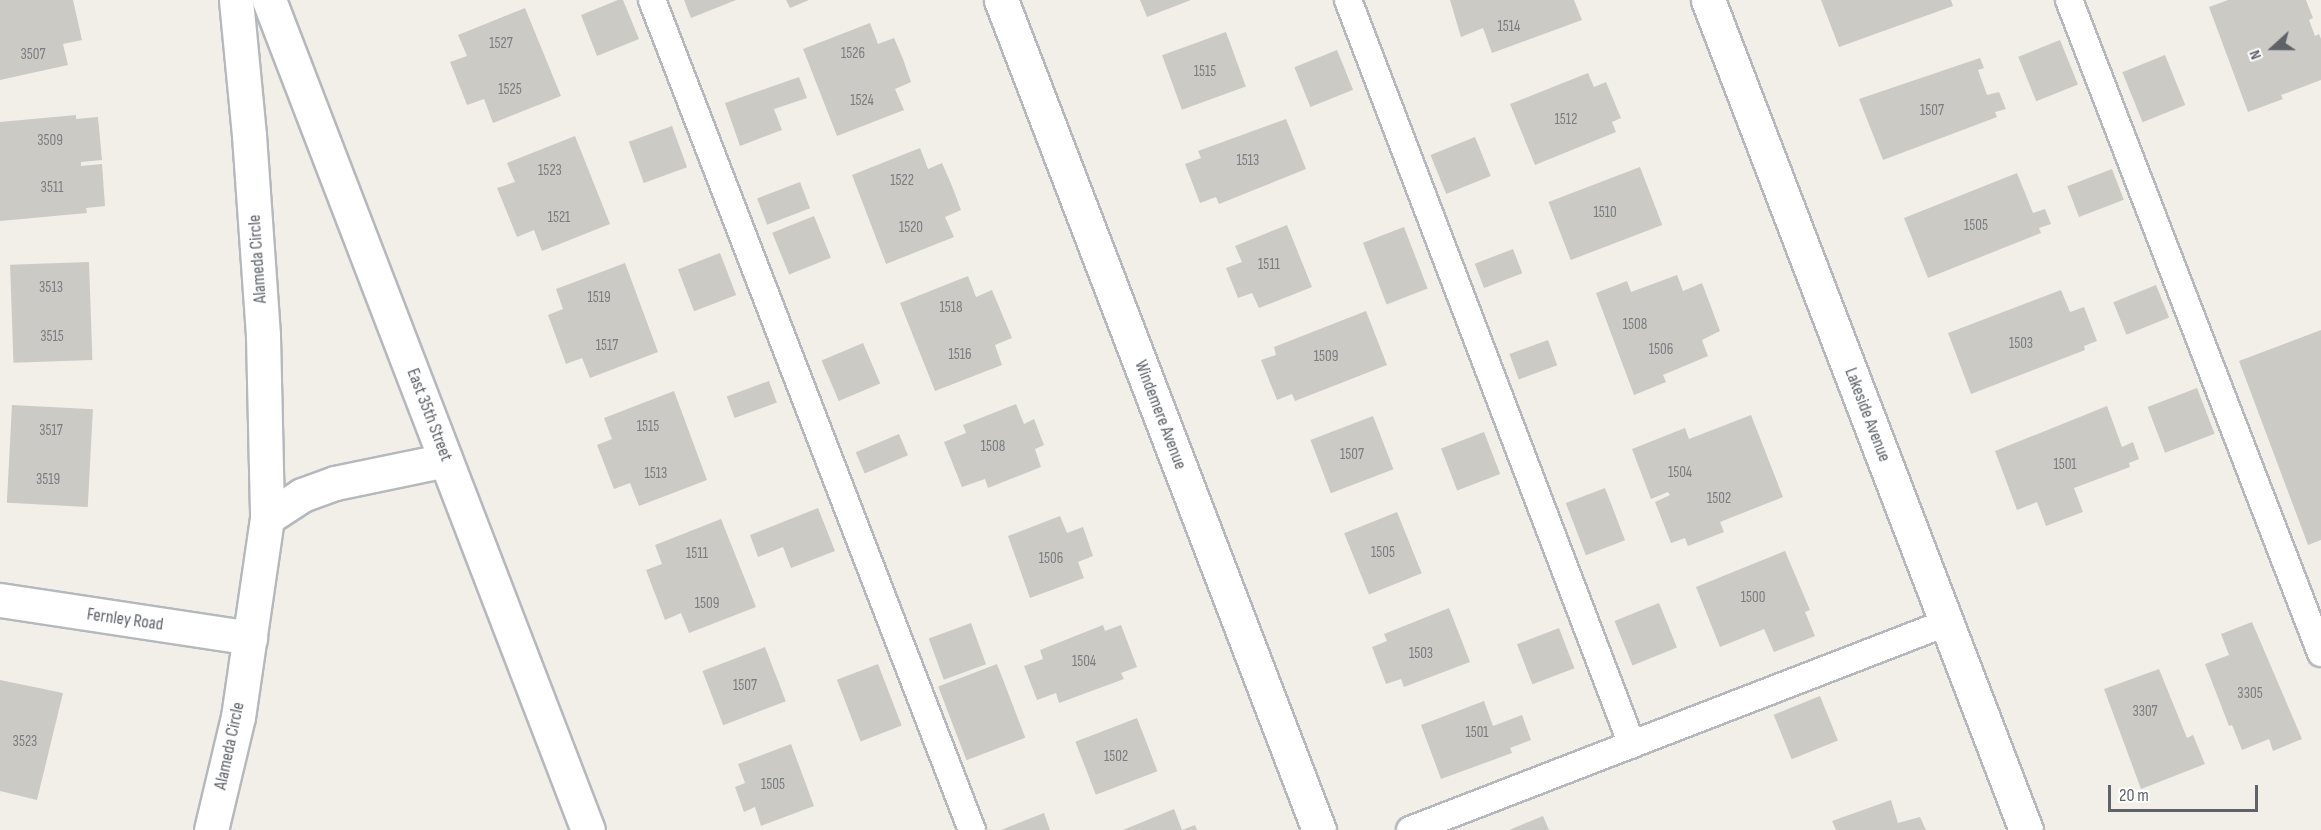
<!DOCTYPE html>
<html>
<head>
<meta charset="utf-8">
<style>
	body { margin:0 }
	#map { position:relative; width:2321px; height:830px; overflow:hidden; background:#f1efe8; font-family:"Sofia Sans Condensed",sans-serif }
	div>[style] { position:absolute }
	.building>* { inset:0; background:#cccac5; transform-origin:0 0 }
	.roads { filter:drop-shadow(2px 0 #b5b8bc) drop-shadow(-2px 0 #b5b8bc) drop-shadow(0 2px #b5b8bc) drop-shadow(0 -2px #b5b8bc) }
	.service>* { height:26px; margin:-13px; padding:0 13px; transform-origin:13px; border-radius:13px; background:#fff }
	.minor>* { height:33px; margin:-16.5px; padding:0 16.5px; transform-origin:16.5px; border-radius:16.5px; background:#fff }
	span { translate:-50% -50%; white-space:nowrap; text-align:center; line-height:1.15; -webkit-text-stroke:6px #fff; paint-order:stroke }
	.number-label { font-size:15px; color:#7a7d7f }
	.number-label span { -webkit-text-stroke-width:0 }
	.street-label { font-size:18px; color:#5f6368 }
	.north { position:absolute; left:2243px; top:18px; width:60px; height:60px; -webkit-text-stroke:4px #fff; paint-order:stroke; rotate:249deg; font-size:16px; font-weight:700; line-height:24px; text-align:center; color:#5f6368 }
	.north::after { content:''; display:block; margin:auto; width:21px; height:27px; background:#5f6368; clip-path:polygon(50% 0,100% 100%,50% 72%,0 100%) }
	.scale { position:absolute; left:2108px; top:785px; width:150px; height:27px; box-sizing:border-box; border:3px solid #5f6368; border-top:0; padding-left:8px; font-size:18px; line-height:21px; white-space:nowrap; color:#5f6368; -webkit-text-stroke:4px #fff; paint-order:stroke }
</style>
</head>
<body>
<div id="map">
	<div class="building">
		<div style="clip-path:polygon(0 0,73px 0,82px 40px,63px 44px,68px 65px,0 80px)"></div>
		<div style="clip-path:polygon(618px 0,623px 0,639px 39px,597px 56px,581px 15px)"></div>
		<div style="clip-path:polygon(684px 0,736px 0,691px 18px)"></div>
		<div style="clip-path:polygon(786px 0,809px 0,790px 8px)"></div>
		<div style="clip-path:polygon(1140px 0,1191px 0,1147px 17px)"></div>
		<div style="clip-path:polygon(1450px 0,1574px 0,1582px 20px,1492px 53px,1483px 28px,1461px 37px)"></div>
		<div style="clip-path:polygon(1821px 0,1951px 0,1953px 6px,1839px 47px)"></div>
		<div style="clip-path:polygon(2228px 0,2306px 0,2313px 18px,2309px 20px,2315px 36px,2319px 34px,2321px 39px,2321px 80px,2281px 95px,2283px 99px,2248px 112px,2209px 7px)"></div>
		<div style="clip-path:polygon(525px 8px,561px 96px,493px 123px,484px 99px,467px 105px,450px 62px,467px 56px,458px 35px)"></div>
		<div style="clip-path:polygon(870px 23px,878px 44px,894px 38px,903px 59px,911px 82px,895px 89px,904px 110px,837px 136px,803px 49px)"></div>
		<div style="left:1226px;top:32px;width:58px;height:68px;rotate:70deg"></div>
		<div style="left:2060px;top:40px;width:48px;height:45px;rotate:68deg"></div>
		<div style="left:1337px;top:50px;width:43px;height:46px;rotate:68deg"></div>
		<div style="left:2165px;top:55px;width:54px;height:46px;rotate:68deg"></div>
		<div style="clip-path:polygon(1980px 58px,1984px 68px,1978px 70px,1987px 95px,1999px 92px,2006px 109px,1995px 112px,1997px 117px,1883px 160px,1859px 99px)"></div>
		<div style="clip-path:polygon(1588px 73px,1594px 87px,1606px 82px,1621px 118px,1612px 122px,1616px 132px,1535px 165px,1510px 104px)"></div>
		<div style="clip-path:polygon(799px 77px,807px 98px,774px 109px,782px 130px,740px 146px,725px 103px)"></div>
		<div style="clip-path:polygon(76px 115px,76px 119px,98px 117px,102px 160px,81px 162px,81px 166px,102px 164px,105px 206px,86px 208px,87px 213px,0 221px,0 122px)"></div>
		<div style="clip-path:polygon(1286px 119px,1306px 169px,1219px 204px,1216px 197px,1200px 203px,1185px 164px,1201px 158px,1198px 151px)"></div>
		<div style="left:672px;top:126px;width:44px;height:46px;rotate:70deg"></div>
		<div style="clip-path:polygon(575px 136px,610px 224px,542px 251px,534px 230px,517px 237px,497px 188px,515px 182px,507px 163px)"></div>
		<div style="left:1475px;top:137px;width:42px;height:48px;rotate:68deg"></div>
		<div style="clip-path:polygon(920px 148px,928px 169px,942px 163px,952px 186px,961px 210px,945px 217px,954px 237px,886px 264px,852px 175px)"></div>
		<div style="left:1640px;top:167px;width:62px;height:98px;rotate:69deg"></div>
		<div style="left:2112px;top:169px;width:33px;height:48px;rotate:69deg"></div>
		<div style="clip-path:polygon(2017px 173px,2033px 213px,2045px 209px,2051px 224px,2039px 228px,2041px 233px,1928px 278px,1904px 218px)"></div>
		<div style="left:800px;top:182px;width:28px;height:46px;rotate:69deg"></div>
		<div style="left:814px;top:216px;width:45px;height:45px;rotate:68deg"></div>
		<div style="clip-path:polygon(1287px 225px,1312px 287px,1259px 308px,1252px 293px,1238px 298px,1226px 268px,1242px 262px,1235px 246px)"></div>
		<div style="left:1404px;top:227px;width:66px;height:44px;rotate:69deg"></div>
		<div style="left:1513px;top:249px;width:26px;height:41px;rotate:69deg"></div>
		<div style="left:720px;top:253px;width:45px;height:45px;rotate:69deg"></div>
		<div style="left:89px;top:262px;width:98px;height:79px;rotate:88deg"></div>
		<div style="clip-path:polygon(625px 263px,658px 352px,590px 378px,582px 358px,566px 364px,548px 315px,563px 309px,556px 289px)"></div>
		<div style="clip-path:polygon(1677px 275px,1683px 291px,1702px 283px,1720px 331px,1702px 340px,1708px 356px,1663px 375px,1666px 382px,1634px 395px,1596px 293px,1627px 281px,1631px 292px)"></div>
		<div style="clip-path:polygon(968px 276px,976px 297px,992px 290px,1012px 338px,995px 345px,1002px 365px,935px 391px,900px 303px)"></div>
		<div style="left:2156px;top:285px;width:35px;height:46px;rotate:68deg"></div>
		<div style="clip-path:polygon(2061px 290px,2070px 312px,2084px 307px,2097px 341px,2084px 346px,2085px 350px,1971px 394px,1948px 333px)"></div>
		<div style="clip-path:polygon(1366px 311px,1387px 365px,1295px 401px,1292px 394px,1277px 400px,1261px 360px,1276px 355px,1274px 347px)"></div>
		<div style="clip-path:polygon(2321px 330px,2321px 540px,2308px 545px,2239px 361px)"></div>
		<div style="left:1548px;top:340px;width:27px;height:41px;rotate:70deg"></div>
		<div style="left:863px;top:343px;width:44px;height:45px;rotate:67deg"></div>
		<div style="left:769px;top:381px;width:23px;height:45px;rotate:70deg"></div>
		<div style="left:2197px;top:388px;width:49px;height:53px;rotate:69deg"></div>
		<div style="clip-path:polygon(674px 391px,707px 480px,639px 506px,630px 483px,614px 489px,597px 445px,612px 439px,604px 418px)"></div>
		<div style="clip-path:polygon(1016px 404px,1024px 424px,1034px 419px,1044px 445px,1035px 449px,1041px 467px,988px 488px,985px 479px,962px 487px,944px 442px,966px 433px,963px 425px)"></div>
		<div style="left:12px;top:405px;width:81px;height:98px;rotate:3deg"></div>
		<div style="clip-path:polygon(2107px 406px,2122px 447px,2133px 442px,2139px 459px,2129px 463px,2130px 467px,2074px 488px,2083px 512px,2046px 526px,2037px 502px,2017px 510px,1995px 451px)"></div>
		<div style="clip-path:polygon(1751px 415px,1783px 497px,1720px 522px,1724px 532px,1688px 546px,1685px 538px,1671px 543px,1655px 502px,1670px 495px,1668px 492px,1651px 499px,1632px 449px,1685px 428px,1689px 439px)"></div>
		<div style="left:1373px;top:416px;width:57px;height:67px;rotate:69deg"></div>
		<div style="left:1484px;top:432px;width:45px;height:46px;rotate:69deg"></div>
		<div style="left:899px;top:434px;width:23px;height:47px;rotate:67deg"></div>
		<div style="left:1605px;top:488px;width:56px;height:42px;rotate:69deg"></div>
		<div style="clip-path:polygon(818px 508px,835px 551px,791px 568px,783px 547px,758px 557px,750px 535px)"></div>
		<div style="left:1397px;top:512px;width:66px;height:57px;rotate:68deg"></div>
		<div style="clip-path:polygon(1060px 516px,1067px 533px,1083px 527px,1093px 556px,1078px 562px,1084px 578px,1030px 598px,1008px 536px)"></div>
		<div style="clip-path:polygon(721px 519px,756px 607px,689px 633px,681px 613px,665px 620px,646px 570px,662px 564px,655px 545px)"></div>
		<div style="clip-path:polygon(1785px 551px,1810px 610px,1805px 612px,1815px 636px,1774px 652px,1764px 629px,1720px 647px,1696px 587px)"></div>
		<div style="left:1659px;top:603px;width:48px;height:48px;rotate:68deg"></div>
		<div style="clip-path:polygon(1449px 608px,1470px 662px,1404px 687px,1401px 679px,1386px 684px,1372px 647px,1387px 641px,1384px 634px)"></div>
		<div style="clip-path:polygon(2252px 622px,2302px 739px,2273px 751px,2269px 739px,2242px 750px,2232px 725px,2229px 726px,2205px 664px,2229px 655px,2221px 634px)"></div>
		<div style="left:971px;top:623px;width:44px;height:45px;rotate:70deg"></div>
		<div style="clip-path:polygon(1103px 625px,1105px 631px,1121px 625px,1137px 667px,1121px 673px,1124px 679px,1059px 703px,1056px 693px,1037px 700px,1024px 666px,1043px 659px,1040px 650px)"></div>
		<div style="left:1559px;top:628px;width:43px;height:45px;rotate:69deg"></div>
		<div style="left:765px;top:647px;width:58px;height:67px;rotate:69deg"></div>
		<div style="left:878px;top:664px;width:66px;height:44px;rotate:69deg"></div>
		<div style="left:997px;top:664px;width:79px;height:63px;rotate:69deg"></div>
		<div style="clip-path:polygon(2159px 669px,2187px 738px,2193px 735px,2205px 764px,2141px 789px,2104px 689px)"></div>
		<div style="clip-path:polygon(0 680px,63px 693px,37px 800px,0 791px)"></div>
		<div style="left:1820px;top:696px;width:48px;height:50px;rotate:68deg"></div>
		<div style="clip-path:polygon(1484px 701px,1493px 726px,1522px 715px,1531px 740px,1510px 748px,1512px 753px,1441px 779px,1421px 725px)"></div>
		<div style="left:1137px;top:718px;width:57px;height:66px;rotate:69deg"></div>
		<div style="clip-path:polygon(791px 744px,814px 806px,761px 826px,755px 807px,744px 812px,735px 787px,745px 783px,738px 764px)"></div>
		<div style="clip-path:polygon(1891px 800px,1898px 823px,1920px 817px,1926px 830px,1836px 830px,1832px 821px)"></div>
		<div style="clip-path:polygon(1174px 809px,1182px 830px,1195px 825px,1197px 830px,1123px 830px)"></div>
		<div style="clip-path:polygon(1044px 813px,1050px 830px,1001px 830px)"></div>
		<div style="clip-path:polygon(1543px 816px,1549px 830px,1509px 830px)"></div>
	</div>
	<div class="roads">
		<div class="service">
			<div style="left:652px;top:0;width:890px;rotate:68.92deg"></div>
			<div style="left:1348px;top:0;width:797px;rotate:69.13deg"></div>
			<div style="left:2069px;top:0;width:700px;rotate:68.9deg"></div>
			<div style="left:1410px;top:830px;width:575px;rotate:-21.12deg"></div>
		</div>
		<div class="minor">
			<div style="left:236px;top:0;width:136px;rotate:84.5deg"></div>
			<div style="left:249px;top:135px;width:201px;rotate:86deg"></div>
			<div style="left:263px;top:336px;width:182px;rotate:88.7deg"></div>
			<div style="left:269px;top:0;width:889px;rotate:68.98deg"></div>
			<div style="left:1001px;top:0;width:889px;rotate:69.04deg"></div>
			<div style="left:1708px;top:0;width:889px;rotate:69.04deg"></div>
			<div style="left:0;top:600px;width:253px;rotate:8.6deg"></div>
			<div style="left:211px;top:830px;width:116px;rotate:-76.6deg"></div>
			<div style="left:238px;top:717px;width:201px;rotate:-81.7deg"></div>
			<div style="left:267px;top:518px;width:42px;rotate:-33.3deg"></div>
			<div style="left:302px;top:495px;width:35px;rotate:-20deg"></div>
			<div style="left:335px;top:483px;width:113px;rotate:-11.7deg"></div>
		</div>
	</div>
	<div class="number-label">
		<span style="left:1509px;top:27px">1514</span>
		<span style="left:501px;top:44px">1527</span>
		<span style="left:853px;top:54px">1526</span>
		<span style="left:33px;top:55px">3507</span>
		<span style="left:1205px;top:72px">1515</span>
		<span style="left:510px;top:90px">1525</span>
		<span style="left:862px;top:101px">1524</span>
		<span style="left:1932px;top:111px">1507</span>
		<span style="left:1566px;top:120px">1512</span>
		<span style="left:50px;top:141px">3509</span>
		<span style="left:1248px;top:161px">1513</span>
		<span style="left:550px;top:171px">1523</span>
		<span style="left:902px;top:181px">1522</span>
		<span style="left:52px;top:188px">3511</span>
		<span style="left:1605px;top:213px">1510</span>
		<span style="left:559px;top:218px">1521</span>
		<span style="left:1976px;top:226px">1505</span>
		<span style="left:911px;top:228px">1520</span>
		<span style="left:1269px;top:265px">1511</span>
		<span style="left:51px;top:288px">3513</span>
		<span style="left:599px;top:298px">1519</span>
		<span style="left:951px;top:308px">1518</span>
		<span style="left:1635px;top:325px">1508</span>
		<span style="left:52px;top:337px">3515</span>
		<span style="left:2021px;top:344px">1503</span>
		<span style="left:607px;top:346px">1517</span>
		<span style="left:1661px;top:350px">1506</span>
		<span style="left:960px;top:355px">1516</span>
		<span style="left:1326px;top:357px">1509</span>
		<span style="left:648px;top:427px">1515</span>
		<span style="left:51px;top:431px">3517</span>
		<span style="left:993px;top:447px">1508</span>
		<span style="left:1352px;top:455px">1507</span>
		<span style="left:2065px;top:465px">1501</span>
		<span style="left:1680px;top:473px">1504</span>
		<span style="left:656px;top:474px">1513</span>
		<span style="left:48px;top:480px">3519</span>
		<span style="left:1719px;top:499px">1502</span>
		<span style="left:1383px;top:553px">1505</span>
		<span style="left:697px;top:554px">1511</span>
		<span style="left:1051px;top:559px">1506</span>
		<span style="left:1753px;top:598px">1500</span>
		<span style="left:707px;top:604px">1509</span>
		<span style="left:1421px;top:654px">1503</span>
		<span style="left:1084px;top:662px">1504</span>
		<span style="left:745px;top:686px">1507</span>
		<span style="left:2250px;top:694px">3305</span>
		<span style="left:2145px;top:712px">3307</span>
		<span style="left:1477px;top:733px">1501</span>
		<span style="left:25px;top:742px">3523</span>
		<span style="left:1116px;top:757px">1502</span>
		<span style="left:773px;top:785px">1505</span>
	</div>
	<div class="street-label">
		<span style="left:258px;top:259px;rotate:-94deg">Alameda Circle</span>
		<span style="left:429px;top:415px;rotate:69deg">East 35th Street</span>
		<span style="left:1160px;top:415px;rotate:69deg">Windemere Avenue</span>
		<span style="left:1867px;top:415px;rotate:69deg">Lakeside Avenue</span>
		<span style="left:125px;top:620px;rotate:8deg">Fernley Road</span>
		<span style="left:230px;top:746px;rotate:-78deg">Alameda Circle</span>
	</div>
	<div class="north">N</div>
	<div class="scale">20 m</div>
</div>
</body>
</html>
